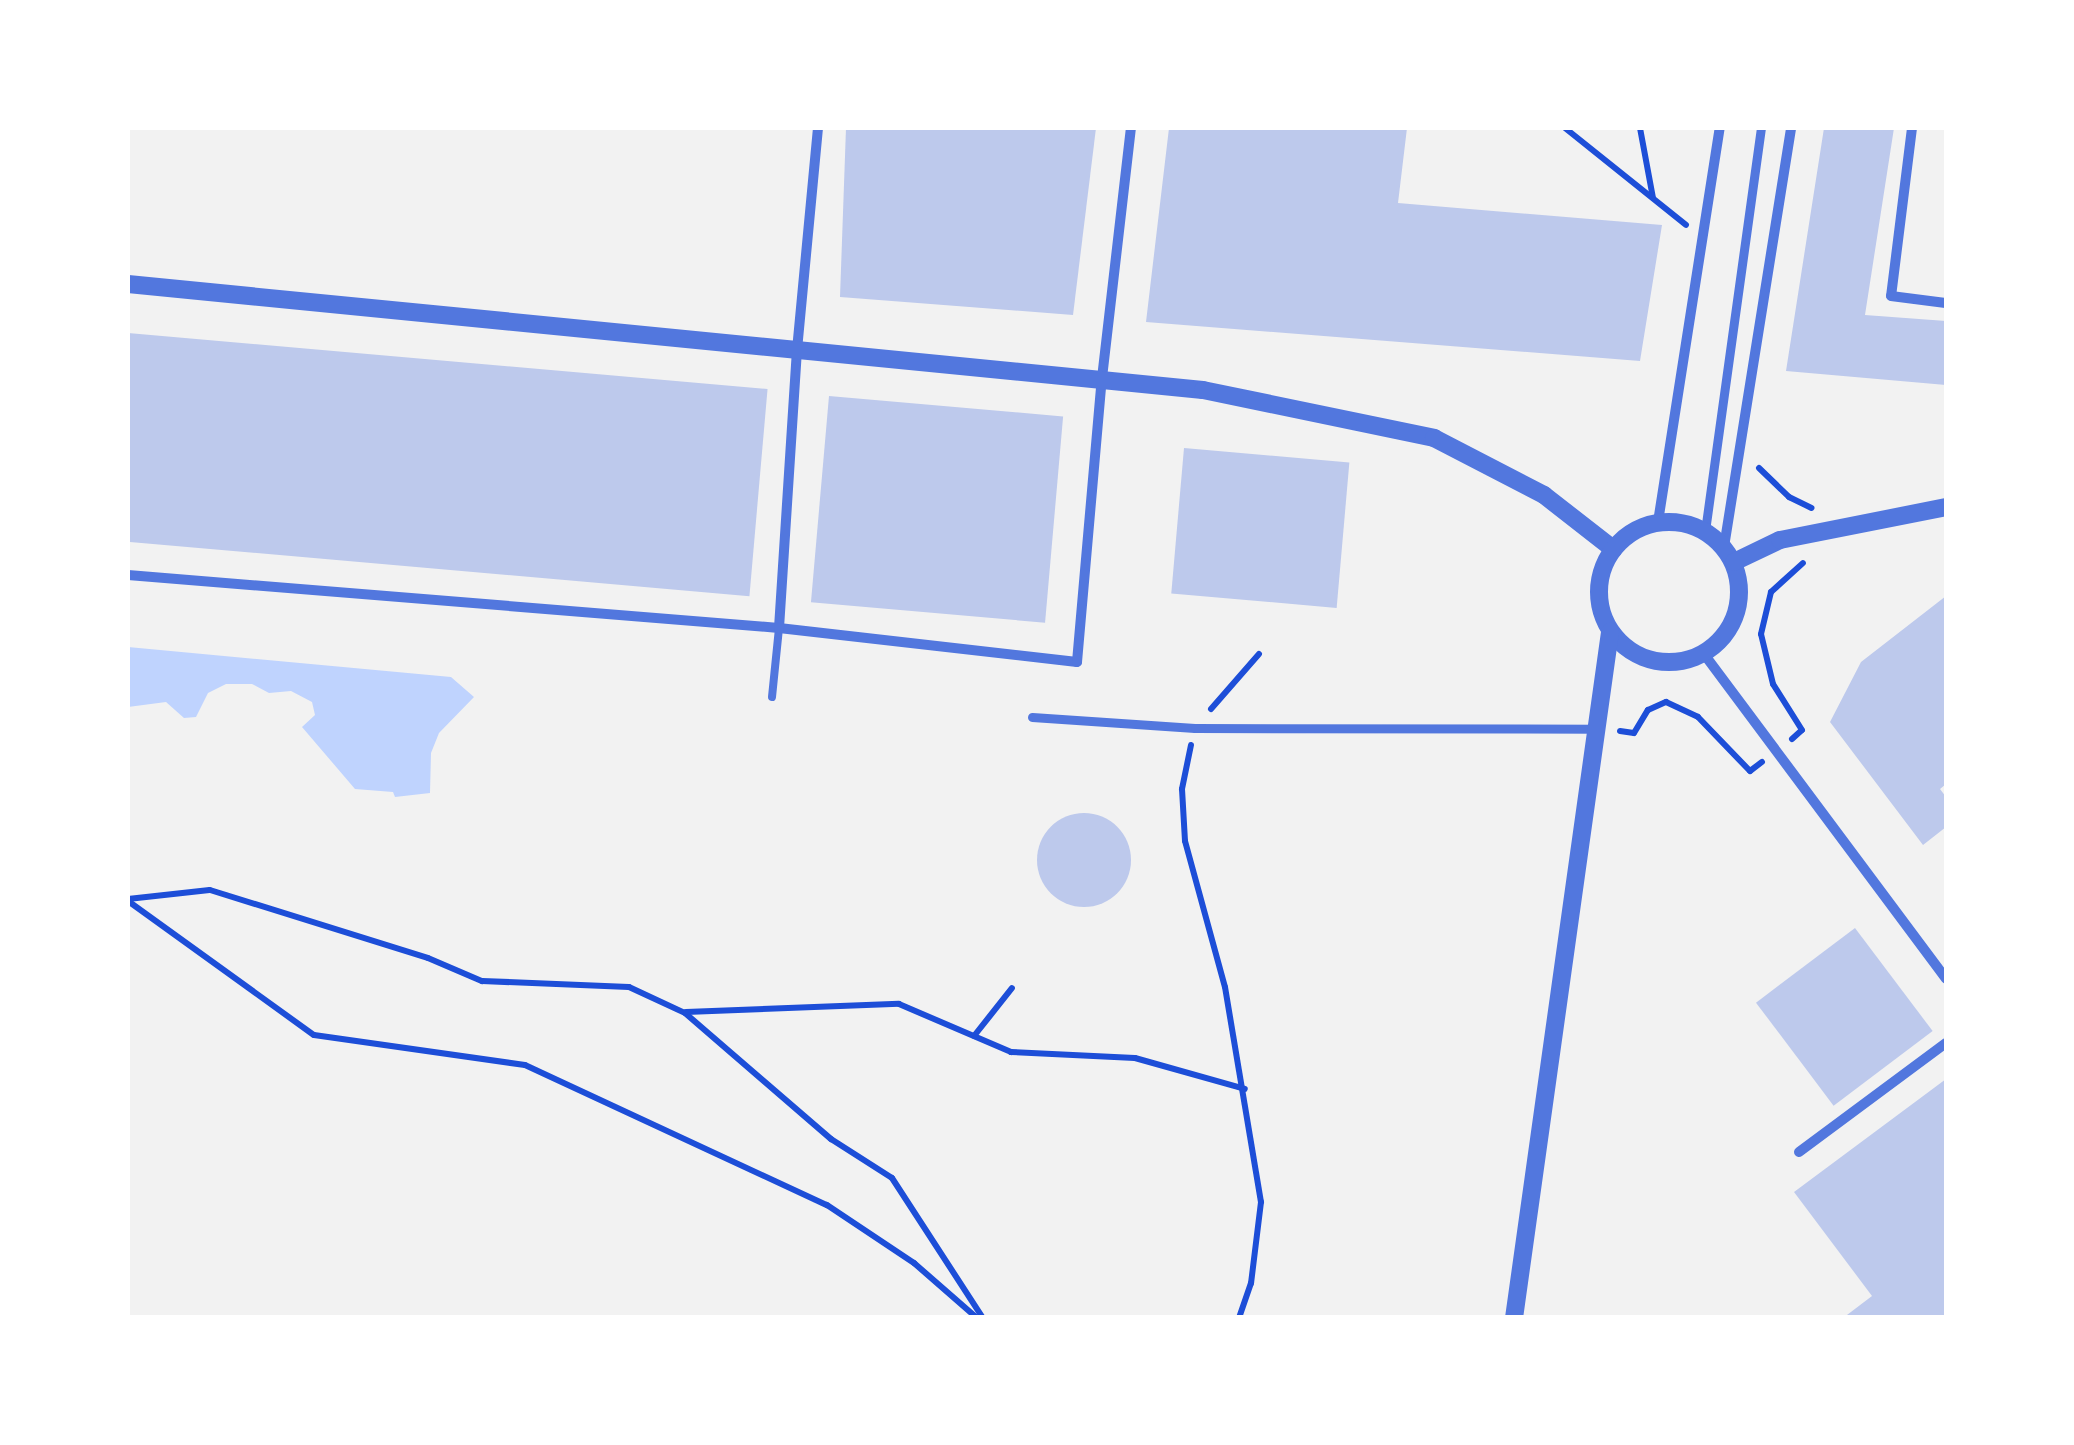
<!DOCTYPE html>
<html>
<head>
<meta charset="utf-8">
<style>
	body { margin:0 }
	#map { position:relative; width:2074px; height:1445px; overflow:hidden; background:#f2f2f2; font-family:Spectral,serif }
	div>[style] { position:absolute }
	.water>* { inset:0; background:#bfd3fe }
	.building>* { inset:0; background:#bdc9ec; transform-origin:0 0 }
	.round { border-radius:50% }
	.path>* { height:6px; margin:-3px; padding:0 3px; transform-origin:3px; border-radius:3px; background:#1d4ed8 }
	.service>* { height:8px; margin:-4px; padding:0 4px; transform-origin:4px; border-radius:4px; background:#5277de }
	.pedestrian>* { height:9px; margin:-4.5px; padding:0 4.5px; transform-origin:4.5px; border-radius:4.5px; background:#5277de }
	.minor>* { height:10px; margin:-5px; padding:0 5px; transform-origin:5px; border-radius:5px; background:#5277de }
	.tertiary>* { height:18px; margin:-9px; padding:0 9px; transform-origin:9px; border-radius:9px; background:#5277de }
	.tertiary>.ring { margin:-9px; padding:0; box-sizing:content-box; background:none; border:18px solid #5277de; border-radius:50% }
	span { translate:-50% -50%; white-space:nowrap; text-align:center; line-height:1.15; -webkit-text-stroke:8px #fff; paint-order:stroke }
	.frame { position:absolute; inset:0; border:130px solid #fff; pointer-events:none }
</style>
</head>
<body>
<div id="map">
	<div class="water">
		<div style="clip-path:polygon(128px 647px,451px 677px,474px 697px,439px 733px,431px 753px,430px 793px,395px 797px,393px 792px,355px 789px,302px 727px,315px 715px,312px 702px,291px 691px,269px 693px,252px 684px,226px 684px,208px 693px,196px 717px,184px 718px,166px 702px,128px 707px)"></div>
	</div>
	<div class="building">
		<div style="clip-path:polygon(846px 128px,1096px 128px,1073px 315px,840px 297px)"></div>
		<div style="clip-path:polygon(1169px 128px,1407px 128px,1398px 203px,1662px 225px,1640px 361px,1146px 322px)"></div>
		<div style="clip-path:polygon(1824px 128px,1894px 128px,1865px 315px,1946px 321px,1946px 385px,1786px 371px)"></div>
		<div style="left:128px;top:333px;width:642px;height:208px;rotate:5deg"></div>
		<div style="left:829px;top:396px;width:235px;height:207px;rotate:5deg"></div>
		<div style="left:1184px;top:448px;width:166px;height:146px;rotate:5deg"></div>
		<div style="clip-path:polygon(1946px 596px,1946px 784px,1940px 789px,1946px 797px,1946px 827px,1923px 845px,1830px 722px,1861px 662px)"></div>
		<div class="round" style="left:1037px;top:813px;width:94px;height:94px"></div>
		<div style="left:1855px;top:928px;width:129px;height:124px;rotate:53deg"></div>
		<div style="clip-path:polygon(1946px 1079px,1946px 1318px,1843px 1318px,1872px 1296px,1794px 1192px)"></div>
	</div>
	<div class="path">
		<div style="left:1565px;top:128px;width:155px;rotate:38.7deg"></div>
		<div style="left:1640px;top:128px;width:71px;rotate:79.5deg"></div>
		<div style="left:1759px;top:468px;width:42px;rotate:44deg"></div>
		<div style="left:1789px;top:497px;width:25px;rotate:26deg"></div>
		<div style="left:1211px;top:709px;width:73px;rotate:-48.9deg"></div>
		<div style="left:1620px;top:731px;width:14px;rotate:8deg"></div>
		<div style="left:1634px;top:733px;width:27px;rotate:-59deg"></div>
		<div style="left:1648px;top:710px;width:20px;rotate:-24deg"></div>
		<div style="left:1666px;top:702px;width:35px;rotate:25deg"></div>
		<div style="left:1698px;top:717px;width:75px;rotate:46.1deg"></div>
		<div style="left:1750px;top:771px;width:15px;rotate:-37deg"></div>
		<div style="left:1792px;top:739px;width:13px;rotate:-42deg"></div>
		<div style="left:1802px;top:730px;width:54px;rotate:-122.2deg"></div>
		<div style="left:1773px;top:684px;width:51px;rotate:-103.5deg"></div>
		<div style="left:1761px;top:634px;width:43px;rotate:-76.6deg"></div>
		<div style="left:1771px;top:592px;width:43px;rotate:-42.2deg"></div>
		<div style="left:1191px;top:745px;width:45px;rotate:101.6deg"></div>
		<div style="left:1182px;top:789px;width:52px;rotate:86.7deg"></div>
		<div style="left:1185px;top:841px;width:151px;rotate:74.7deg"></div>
		<div style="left:1225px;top:987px;width:218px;rotate:80.5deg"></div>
		<div style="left:1261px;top:1202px;width:82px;rotate:97deg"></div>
		<div style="left:1251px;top:1283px;width:37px;rotate:109deg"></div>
		<div style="left:128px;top:899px;width:82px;rotate:-6.3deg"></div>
		<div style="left:210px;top:890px;width:228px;rotate:17.3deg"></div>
		<div style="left:428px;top:958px;width:59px;rotate:23.1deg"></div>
		<div style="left:482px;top:981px;width:147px;rotate:2.3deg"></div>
		<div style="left:629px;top:987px;width:62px;rotate:24.9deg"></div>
		<div style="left:685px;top:1013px;width:193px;rotate:40.8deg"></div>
		<div style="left:831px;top:1139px;width:72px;rotate:32.6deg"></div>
		<div style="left:892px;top:1178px;width:167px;rotate:57deg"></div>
		<div style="left:128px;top:901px;width:229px;rotate:35.8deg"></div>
		<div style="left:314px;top:1035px;width:213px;rotate:8.1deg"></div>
		<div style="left:525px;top:1065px;width:333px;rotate:24.9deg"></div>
		<div style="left:827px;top:1205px;width:105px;rotate:33.7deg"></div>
		<div style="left:914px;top:1263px;width:84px;rotate:41.1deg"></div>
		<div style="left:686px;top:1012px;width:213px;rotate:-2.2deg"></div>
		<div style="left:899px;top:1004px;width:122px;rotate:23.2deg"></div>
		<div style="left:1011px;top:1052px;width:124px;rotate:2.8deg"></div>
		<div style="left:1135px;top:1058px;width:114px;rotate:15.7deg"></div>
		<div style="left:974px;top:1036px;width:61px;rotate:-51.6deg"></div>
	</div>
	<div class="service">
		<div style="left:772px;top:697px;width:69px;rotate:-84.2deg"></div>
	</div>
	<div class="pedestrian">
		<div style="left:1705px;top:531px;width:407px;rotate:-82.1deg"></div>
		<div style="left:1032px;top:717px;width:163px;rotate:3.9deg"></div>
		<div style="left:1195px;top:728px;width:401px;rotate:0.1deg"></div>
	</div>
	<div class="minor">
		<div style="left:1912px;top:128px;width:169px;rotate:97.1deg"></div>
		<div style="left:1891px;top:296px;width:55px;rotate:7.3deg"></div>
		<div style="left:1658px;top:522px;width:399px;rotate:-81.1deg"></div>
		<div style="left:1724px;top:547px;width:424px;rotate:-80.9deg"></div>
		<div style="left:128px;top:575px;width:653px;rotate:4.65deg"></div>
		<div style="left:779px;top:628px;width:300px;rotate:6.5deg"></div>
		<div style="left:1077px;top:662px;width:285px;rotate:-85deg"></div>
		<div style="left:1102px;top:378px;width:252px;rotate:-83.4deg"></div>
		<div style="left:779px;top:628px;width:279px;rotate:-86.3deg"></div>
		<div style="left:797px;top:350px;width:223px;rotate:-84.6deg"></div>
		<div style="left:1704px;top:654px;width:405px;rotate:53.3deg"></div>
		<div style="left:1799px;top:1152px;width:183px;rotate:-36.6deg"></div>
	</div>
	<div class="tertiary">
		<div style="left:128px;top:284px;width:1080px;rotate:5.63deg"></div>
		<div style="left:1203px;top:390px;width:236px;rotate:11.7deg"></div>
		<div style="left:1434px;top:438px;width:124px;rotate:27.4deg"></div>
		<div style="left:1544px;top:495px;width:88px;rotate:38deg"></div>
		<div class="ring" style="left:1599px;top:522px;width:122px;height:122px"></div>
		<div style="left:1734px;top:562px;width:51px;rotate:-25.6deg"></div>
		<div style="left:1780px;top:540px;width:169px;rotate:-11.2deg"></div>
		<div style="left:1514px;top:1318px;width:693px;rotate:-82.03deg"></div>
	</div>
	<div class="frame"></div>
</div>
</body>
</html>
